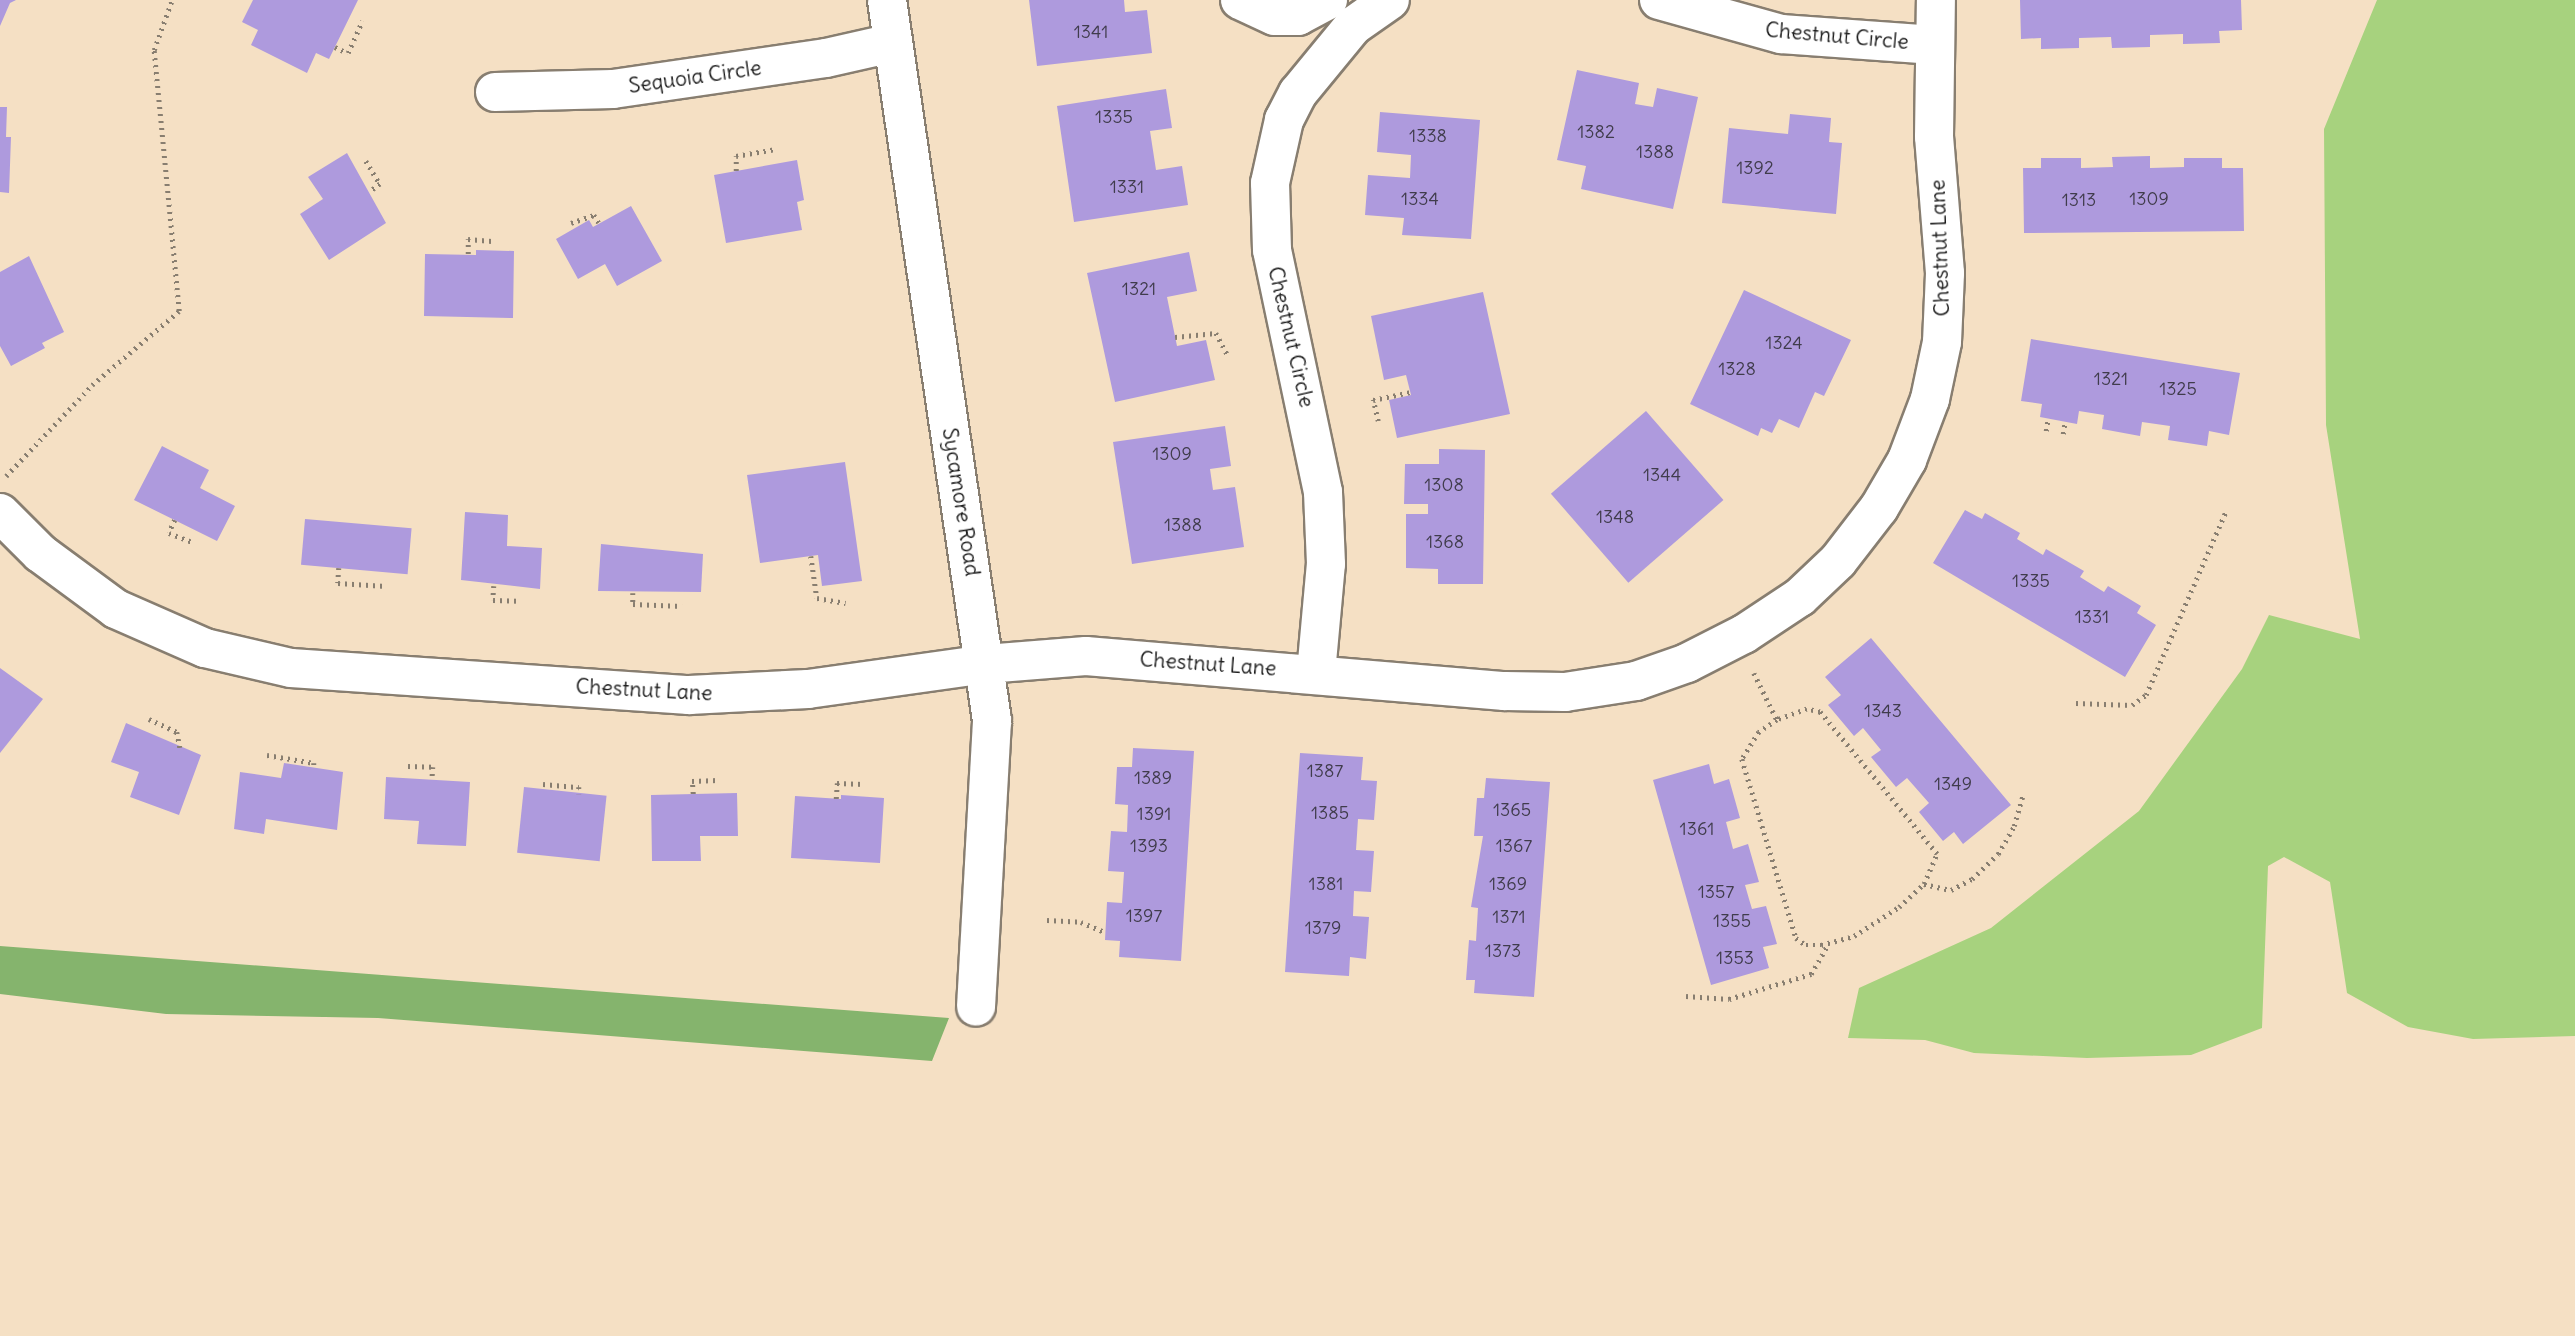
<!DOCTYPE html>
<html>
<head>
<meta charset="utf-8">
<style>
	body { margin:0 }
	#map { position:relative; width:2575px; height:1336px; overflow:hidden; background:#f5e0c4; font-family:Delius,sans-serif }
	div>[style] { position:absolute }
	.green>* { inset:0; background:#a7d27e }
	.forest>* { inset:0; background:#85b46d }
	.building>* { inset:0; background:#ae9add; transform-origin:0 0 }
	.path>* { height:4.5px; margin-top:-2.25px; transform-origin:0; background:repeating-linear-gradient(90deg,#887e70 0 2px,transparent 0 7px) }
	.roads { filter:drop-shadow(2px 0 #887e70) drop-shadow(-2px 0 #887e70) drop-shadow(0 2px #887e70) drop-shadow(0 -2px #887e70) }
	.street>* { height:38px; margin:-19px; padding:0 19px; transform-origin:19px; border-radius:19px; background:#fff }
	span { translate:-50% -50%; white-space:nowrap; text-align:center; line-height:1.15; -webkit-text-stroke:6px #fff; paint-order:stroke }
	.number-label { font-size:18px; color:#403c4c }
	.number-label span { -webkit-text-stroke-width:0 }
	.street-label { font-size:21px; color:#1c1c1c }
</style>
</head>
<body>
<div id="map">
	<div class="green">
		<div style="clip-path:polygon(2377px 0,2575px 0,2575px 1036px,2473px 1039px,2408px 1027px,2347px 993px,2330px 882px,2284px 857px,2268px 866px,2262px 1028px,2191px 1055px,2087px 1058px,1974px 1053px,1925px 1040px,1848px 1038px,1859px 988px,1991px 928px,2139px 811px,2242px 669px,2269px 615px,2360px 639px,2326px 425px,2324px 129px)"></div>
	</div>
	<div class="forest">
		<div style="clip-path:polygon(0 946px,949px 1018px,932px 1061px,378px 1018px,166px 1014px,0 994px)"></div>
	</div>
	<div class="building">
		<div style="clip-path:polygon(0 0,16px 0,10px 3px,0 26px)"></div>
		<div style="clip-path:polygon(253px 0,358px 0,329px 59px,316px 53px,307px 73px,251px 45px,258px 30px,242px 22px)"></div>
		<div style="clip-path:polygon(1029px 0,1124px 0,1125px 12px,1147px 10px,1152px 53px,1037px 66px)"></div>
		<div style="clip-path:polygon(2020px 0,2241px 0,2242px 30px,2219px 31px,2220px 43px,2183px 44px,2183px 34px,2150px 35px,2150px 47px,2112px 48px,2111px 37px,2079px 38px,2079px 48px,2041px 49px,2041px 38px,2021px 39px)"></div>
		<div style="clip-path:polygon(1577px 70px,1639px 83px,1635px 104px,1653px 107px,1657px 88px,1698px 97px,1673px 209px,1581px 189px,1586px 166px,1557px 160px)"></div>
		<div style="clip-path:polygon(1166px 89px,1172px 128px,1150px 131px,1156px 170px,1182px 166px,1188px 205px,1074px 222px,1057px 106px)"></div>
		<div style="clip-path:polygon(0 107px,7px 107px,6px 137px,11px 137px,9px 193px,0 192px)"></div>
		<div style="clip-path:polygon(1380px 112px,1480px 120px,1471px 239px,1402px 235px,1404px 218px,1365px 215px,1368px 175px,1410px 178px,1411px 155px,1377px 152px)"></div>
		<div style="clip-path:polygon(1790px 114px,1831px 118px,1829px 142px,1842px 143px,1836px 214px,1722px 203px,1729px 128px,1788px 134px)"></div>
		<div style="clip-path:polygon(347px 153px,386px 223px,329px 260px,300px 214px,323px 199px,308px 177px)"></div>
		<div style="clip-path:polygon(2150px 156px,2150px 168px,2184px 167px,2184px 158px,2222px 158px,2222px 168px,2243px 168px,2244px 231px,2024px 233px,2023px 168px,2041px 168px,2041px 158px,2081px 158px,2081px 168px,2113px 167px,2112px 157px)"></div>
		<div style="clip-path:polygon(797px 160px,804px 200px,797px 202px,802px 230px,726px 243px,714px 175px)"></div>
		<div style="clip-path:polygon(631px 206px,662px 261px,617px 286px,605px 264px,578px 279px,556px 239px,589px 220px,593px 227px)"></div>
		<div style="clip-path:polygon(476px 250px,514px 251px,513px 318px,424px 316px,425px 254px,476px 255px)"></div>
		<div style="clip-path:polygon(1189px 252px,1197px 291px,1167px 297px,1177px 346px,1206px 340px,1215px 380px,1115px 402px,1087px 273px)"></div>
		<div style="clip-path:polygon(29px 256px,64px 332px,42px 343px,45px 348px,11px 366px,0 346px,0 272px)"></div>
		<div style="clip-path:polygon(1744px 290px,1851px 340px,1824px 396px,1815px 392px,1799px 428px,1779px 419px,1772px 433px,1761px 428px,1758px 436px,1690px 404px)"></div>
		<div style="clip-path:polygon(1483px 292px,1510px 414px,1397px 438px,1389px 400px,1411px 395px,1406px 375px,1384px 380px,1371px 316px)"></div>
		<div style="clip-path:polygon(2031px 339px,2240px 373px,2229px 435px,2209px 431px,2207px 446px,2168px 440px,2170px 426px,2142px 422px,2140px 436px,2102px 429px,2104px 415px,2079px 411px,2077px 424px,2040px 417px,2042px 404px,2021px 401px)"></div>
		<div style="left:1646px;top:411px;width:118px;height:126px;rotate:49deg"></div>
		<div style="clip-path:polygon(1225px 426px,1231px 466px,1210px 469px,1213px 490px,1235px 487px,1244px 547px,1132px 564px,1113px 442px)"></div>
		<div style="clip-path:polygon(162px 446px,209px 470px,200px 488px,235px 506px,217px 541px,134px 500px)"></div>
		<div style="clip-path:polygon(1439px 449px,1485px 450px,1483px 584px,1438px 584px,1438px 569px,1406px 568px,1406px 514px,1428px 514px,1428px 504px,1404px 504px,1405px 464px,1439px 464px)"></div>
		<div style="clip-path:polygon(845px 462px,862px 581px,822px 586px,818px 555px,760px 563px,747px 475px)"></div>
		<div style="clip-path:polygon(1965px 510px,1982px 519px,1985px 513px,2020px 533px,2017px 539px,2043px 555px,2046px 549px,2084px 571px,2080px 577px,2104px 592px,2108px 586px,2141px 606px,2137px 613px,2156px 625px,2125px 677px,1933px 563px)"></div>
		<div style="clip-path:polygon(465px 512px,508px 515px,507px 546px,542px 548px,540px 589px,461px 580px)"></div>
		<div style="left:305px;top:519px;width:107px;height:46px;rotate:5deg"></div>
		<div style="clip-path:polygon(601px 544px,703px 554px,701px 592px,598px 591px)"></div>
		<div style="clip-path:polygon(1871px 638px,2011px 805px,1963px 844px,1954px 832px,1943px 841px,1919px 812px,1929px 803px,1907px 778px,1896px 787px,1871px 757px,1881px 750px,1863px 728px,1854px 736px,1828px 705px,1841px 695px,1825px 677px)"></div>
		<div style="clip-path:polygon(0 668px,43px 699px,0 753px)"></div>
		<div style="clip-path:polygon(126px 723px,201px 755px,179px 815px,130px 797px,139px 772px,111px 762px)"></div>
		<div style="clip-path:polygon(1133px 748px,1194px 751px,1181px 961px,1119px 957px,1120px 941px,1105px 940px,1107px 902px,1122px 903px,1124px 872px,1108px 871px,1111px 831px,1127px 832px,1128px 805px,1115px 804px,1117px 767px,1132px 767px)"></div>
		<div style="clip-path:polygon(1300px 753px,1363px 757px,1361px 780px,1377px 781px,1374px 820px,1358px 819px,1356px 850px,1374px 851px,1371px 892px,1354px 891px,1353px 916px,1369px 917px,1366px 959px,1350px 957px,1349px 976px,1285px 972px)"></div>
		<div style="clip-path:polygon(284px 763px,343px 772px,337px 830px,266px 819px,264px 834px,234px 829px,240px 772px,281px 778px)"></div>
		<div style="clip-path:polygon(1709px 764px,1714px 784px,1729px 779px,1740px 818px,1726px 822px,1733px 849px,1748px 844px,1759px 882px,1745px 885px,1749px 899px,1752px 909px,1766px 906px,1777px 944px,1763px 947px,1769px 968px,1711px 985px,1653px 780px)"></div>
		<div style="clip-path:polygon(386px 777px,470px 782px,466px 846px,417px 844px,419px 821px,384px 819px)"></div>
		<div style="clip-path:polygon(1486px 778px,1550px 782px,1534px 997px,1474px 993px,1475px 980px,1466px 980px,1469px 940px,1476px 941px,1478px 908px,1471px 907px,1483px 836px,1474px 836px,1477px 798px,1484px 798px)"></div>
		<div style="left:524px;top:787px;width:83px;height:66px;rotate:6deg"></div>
		<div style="clip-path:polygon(737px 793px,738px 836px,700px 836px,701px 861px,652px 861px,651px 795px)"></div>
		<div style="clip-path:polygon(841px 795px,884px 798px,880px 863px,791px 858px,795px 796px,841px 799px)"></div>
	</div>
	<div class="path">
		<div style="left:335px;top:47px;width:14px;rotate:25deg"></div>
		<div style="left:348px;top:53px;width:35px;rotate:-66deg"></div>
		<div style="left:366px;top:161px;width:27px;rotate:59deg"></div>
		<div style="left:380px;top:184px;width:11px;rotate:142deg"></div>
		<div style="left:736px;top:171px;width:15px;rotate:-90deg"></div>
		<div style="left:736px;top:156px;width:39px;rotate:-10deg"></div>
		<div style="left:571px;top:223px;width:24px;rotate:-19deg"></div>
		<div style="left:594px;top:215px;width:9px;rotate:58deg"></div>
		<div style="left:468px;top:254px;width:15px;rotate:-90deg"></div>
		<div style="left:468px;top:239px;width:24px;rotate:5deg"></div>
		<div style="left:1175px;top:337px;width:41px;rotate:-5.6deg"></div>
		<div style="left:1216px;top:333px;width:26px;rotate:62deg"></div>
		<div style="left:1378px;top:421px;width:22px;rotate:-103deg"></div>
		<div style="left:1373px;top:400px;width:38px;rotate:-12deg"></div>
		<div style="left:2046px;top:431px;width:12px;rotate:-81deg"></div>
		<div style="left:2063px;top:434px;width:12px;rotate:-81deg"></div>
		<div style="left:6px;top:476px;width:125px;rotate:-46.6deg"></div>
		<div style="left:92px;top:385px;width:114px;rotate:-40.4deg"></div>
		<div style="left:179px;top:311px;width:262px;rotate:-95.5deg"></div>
		<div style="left:154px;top:50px;width:53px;rotate:-70.2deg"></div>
		<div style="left:175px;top:520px;width:14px;rotate:115deg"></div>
		<div style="left:169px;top:533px;width:26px;rotate:21deg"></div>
		<div style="left:811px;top:556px;width:42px;rotate:81.9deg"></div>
		<div style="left:817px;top:598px;width:29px;rotate:10deg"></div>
		<div style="left:339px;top:568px;width:15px;rotate:94deg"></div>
		<div style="left:338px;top:583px;width:48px;rotate:3.6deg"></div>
		<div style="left:494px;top:586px;width:14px;rotate:94deg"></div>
		<div style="left:493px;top:600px;width:25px;rotate:2deg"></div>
		<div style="left:633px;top:593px;width:11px;rotate:90deg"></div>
		<div style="left:633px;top:604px;width:49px;rotate:2.3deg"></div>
		<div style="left:1754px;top:673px;width:52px;rotate:63.9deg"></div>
		<div style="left:1777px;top:720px;width:22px;rotate:146deg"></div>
		<div style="left:1759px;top:732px;width:32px;rotate:122deg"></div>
		<div style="left:1742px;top:759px;width:187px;rotate:73.2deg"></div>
		<div style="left:1796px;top:938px;width:12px;rotate:35deg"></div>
		<div style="left:1806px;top:945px;width:15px"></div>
		<div style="left:1821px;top:945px;width:34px;rotate:-15deg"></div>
		<div style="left:1854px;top:936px;width:54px;rotate:-32.8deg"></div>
		<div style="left:1899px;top:907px;width:34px;rotate:-43deg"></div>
		<div style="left:1924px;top:884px;width:33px;rotate:-67deg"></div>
		<div style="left:1937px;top:854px;width:184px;rotate:-129.5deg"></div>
		<div style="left:1820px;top:712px;width:13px;rotate:-167deg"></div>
		<div style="left:1807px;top:709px;width:32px;rotate:160deg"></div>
		<div style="left:2076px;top:703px;width:56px;rotate:2deg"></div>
		<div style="left:2132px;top:705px;width:17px;rotate:-36deg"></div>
		<div style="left:2146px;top:695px;width:201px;rotate:-66.5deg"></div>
		<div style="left:149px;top:719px;width:31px;rotate:25deg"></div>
		<div style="left:177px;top:732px;width:16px;rotate:79deg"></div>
		<div style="left:267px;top:755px;width:48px;rotate:9.7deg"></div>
		<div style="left:314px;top:763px;width:4px;rotate:90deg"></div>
		<div style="left:408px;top:766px;width:25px;rotate:2deg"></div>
		<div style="left:433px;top:767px;width:13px;rotate:94deg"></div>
		<div style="left:543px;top:784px;width:36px;rotate:5deg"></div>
		<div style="left:579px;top:787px;width:7px;rotate:90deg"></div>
		<div style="left:693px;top:794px;width:13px;rotate:-94deg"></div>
		<div style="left:692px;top:781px;width:26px;rotate:-2deg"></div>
		<div style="left:836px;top:799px;width:16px;rotate:-86deg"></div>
		<div style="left:837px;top:783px;width:27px;rotate:2deg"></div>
		<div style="left:1924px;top:884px;width:28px;rotate:13deg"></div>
		<div style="left:1951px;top:890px;width:24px;rotate:-28deg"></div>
		<div style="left:1972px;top:879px;width:36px;rotate:-44deg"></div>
		<div style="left:1998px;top:854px;width:32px;rotate:-60deg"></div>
		<div style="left:2014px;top:826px;width:33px;rotate:-74deg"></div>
		<div style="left:1047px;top:920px;width:34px;rotate:3deg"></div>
		<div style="left:1081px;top:922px;width:26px;rotate:23deg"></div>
		<div style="left:1686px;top:996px;width:43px;rotate:4deg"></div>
		<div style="left:1729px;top:999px;width:86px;rotate:-17deg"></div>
		<div style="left:1811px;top:974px;width:34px;rotate:-60deg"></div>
	</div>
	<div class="roads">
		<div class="street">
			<div style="left:887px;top:0;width:729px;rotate:81.71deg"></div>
			<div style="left:992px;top:721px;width:286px;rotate:93.2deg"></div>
			<div style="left:1240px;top:0;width:38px;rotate:25deg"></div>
			<div style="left:1275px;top:16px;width:23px"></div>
			<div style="left:1298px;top:16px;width:34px;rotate:-28deg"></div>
			<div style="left:1659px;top:0;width:127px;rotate:15.6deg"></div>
			<div style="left:1781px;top:34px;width:154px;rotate:4.1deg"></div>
			<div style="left:495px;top:92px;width:118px;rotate:-1.5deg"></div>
			<div style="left:613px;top:89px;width:215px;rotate:-8.3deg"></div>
			<div style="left:826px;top:58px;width:68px;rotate:-12.8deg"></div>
			<div style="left:0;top:513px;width:57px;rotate:45deg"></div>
			<div style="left:40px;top:553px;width:94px;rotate:36.4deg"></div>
			<div style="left:116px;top:609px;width:97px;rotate:23.7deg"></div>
			<div style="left:205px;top:648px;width:88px;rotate:13.1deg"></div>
			<div style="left:291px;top:668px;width:399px;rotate:3.9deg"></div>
			<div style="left:689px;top:695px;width:119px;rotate:-2.9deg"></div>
			<div style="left:808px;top:689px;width:180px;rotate:-8deg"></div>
			<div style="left:986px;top:664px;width:100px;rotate:-4.6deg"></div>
			<div style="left:1086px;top:656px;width:420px;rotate:4.8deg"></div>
			<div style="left:1505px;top:691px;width:60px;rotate:1deg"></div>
			<div style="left:1565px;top:692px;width:72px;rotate:-8.8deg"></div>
			<div style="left:1636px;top:681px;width:54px;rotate:-19.4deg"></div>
			<div style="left:1687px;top:663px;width:64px;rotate:-27deg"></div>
			<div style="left:1744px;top:634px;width:67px;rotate:-33.5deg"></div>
			<div style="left:1800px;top:597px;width:52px;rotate:-43.5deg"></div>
			<div style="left:1838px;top:561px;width:67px;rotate:-52.3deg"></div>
			<div style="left:1879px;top:508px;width:56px;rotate:-59.7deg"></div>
			<div style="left:1907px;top:460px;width:65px;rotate:-69.3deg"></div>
			<div style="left:1930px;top:399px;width:58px;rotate:-78.1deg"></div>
			<div style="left:1942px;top:342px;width:69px;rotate:-87.5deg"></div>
			<div style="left:1945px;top:273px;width:136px;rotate:-94.6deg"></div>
			<div style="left:1934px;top:137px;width:137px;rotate:-89.2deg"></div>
			<div style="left:1316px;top:673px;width:109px;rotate:-84.8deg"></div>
			<div style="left:1326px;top:564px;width:72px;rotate:-92.4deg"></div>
			<div style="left:1323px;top:492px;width:247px;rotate:-101.9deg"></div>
			<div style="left:1272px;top:250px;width:67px;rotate:-91.7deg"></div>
			<div style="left:1270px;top:183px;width:65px;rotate:-77.5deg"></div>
			<div style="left:1284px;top:120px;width:30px;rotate:-63deg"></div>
			<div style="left:1298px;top:93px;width:87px;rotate:-50.6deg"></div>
			<div style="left:1353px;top:26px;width:45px;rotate:-35.1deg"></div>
		</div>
	</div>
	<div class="number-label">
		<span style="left:1091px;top:32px">1341</span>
		<span style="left:1114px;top:117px">1335</span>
		<span style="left:1596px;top:132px">1382</span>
		<span style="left:1428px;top:136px">1338</span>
		<span style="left:1655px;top:152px">1388</span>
		<span style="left:1755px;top:168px">1392</span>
		<span style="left:1127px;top:187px">1331</span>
		<span style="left:1420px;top:199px">1334</span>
		<span style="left:2149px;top:199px">1309</span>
		<span style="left:2079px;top:200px">1313</span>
		<span style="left:1139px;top:289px">1321</span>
		<span style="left:1784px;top:343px">1324</span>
		<span style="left:1737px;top:369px">1328</span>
		<span style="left:2111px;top:379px">1321</span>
		<span style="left:2178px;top:389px">1325</span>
		<span style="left:1172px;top:454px">1309</span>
		<span style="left:1662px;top:475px">1344</span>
		<span style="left:1444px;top:485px">1308</span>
		<span style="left:1615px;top:517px">1348</span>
		<span style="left:1183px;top:525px">1388</span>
		<span style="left:1445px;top:542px">1368</span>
		<span style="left:2031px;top:581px">1335</span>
		<span style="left:2092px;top:617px">1331</span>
		<span style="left:1883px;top:711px">1343</span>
		<span style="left:1325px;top:771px">1387</span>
		<span style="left:1153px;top:778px">1389</span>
		<span style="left:1953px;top:784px">1349</span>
		<span style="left:1512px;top:810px">1365</span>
		<span style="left:1330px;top:813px">1385</span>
		<span style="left:1154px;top:814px">1391</span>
		<span style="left:1697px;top:829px">1361</span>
		<span style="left:1149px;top:846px">1393</span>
		<span style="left:1514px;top:846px">1367</span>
		<span style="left:1326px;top:884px">1381</span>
		<span style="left:1508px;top:884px">1369</span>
		<span style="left:1716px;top:892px">1357</span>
		<span style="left:1144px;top:916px">1397</span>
		<span style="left:1509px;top:917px">1371</span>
		<span style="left:1732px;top:921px">1355</span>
		<span style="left:1323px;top:928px">1379</span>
		<span style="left:1503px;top:951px">1373</span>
		<span style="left:1735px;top:958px">1353</span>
	</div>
	<div class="street-label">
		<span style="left:1837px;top:36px;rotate:5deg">Chestnut Circle</span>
		<span style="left:695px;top:77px;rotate:-8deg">Sequoia Circle</span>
		<span style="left:1940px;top:248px;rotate:-92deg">Chestnut Lane</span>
		<span style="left:1291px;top:337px;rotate:77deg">Chestnut Circle</span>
		<span style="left:961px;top:502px;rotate:81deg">Sycamore Road</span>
		<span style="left:1208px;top:664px;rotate:4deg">Chestnut Lane</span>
		<span style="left:644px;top:690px;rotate:3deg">Chestnut Lane</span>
	</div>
</div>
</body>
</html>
